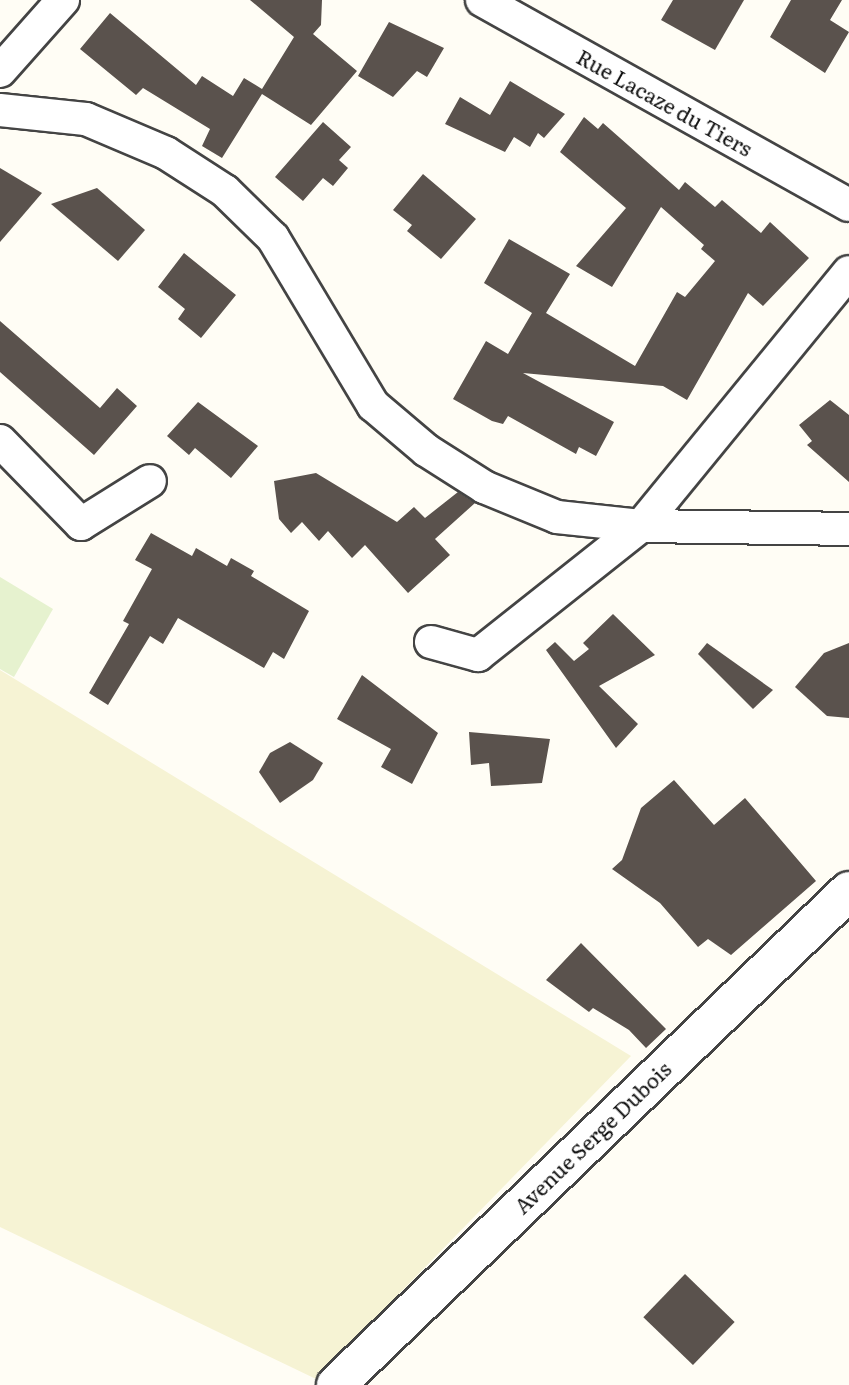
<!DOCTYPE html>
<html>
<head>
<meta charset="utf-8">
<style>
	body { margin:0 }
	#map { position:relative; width:849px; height:1385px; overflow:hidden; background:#fffdf5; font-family:Literata,serif }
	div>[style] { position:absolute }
	.farmland>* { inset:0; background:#f6f3d4 }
	.pitch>* { inset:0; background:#e6f2cf }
	.building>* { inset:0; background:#5a524d; transform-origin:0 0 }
	.roads { filter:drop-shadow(2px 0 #444) drop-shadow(-2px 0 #444) drop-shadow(0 2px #444) drop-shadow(0 -2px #444) }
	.minor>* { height:32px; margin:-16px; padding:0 16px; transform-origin:16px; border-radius:16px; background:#fff }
	.tertiary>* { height:38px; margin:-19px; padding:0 19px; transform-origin:19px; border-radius:19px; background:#fff }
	span { translate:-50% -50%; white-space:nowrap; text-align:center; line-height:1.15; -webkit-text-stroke:7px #fff; paint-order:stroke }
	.street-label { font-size:21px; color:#111 }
</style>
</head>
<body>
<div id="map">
	<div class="farmland">
		<div style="clip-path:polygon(0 670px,631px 1056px,316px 1379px,0 1227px)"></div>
	</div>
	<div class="pitch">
		<div style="clip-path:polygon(0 577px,53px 609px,14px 677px,0 669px)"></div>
	</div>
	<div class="building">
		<div style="clip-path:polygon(250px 0,322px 0,321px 25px,313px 34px,357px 71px,311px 125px,262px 94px,222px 158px,202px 146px,210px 129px,143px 88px,136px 95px,80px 49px,110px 13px,196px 85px,202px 76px,233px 96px,244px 78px,262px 89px,294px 37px)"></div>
		<div style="clip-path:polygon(673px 0,744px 0,715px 50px,661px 20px)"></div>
		<div style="clip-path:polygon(791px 0,842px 0,830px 20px,849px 32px,825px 73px,770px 37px)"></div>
		<div style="clip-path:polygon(389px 22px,444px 48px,427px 77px,417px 71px,393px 97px,358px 76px)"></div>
		<div style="clip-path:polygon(510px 81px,565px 114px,544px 138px,538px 133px,530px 147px,514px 137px,505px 152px,445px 124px,460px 97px,490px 115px)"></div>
		<div style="clip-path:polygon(584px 117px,598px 129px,603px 123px,679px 190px,685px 182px,715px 207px,722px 200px,761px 233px,770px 222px,809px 258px,763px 306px,748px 293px,687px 400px,663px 386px,523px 373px,614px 422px,596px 456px,579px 447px,576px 454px,508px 416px,503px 424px,492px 421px,453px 399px,486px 341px,508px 354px,532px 313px,484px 283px,509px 239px,570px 274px,546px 313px,635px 366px,677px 292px,685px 297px,715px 261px,701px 249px,704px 245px,661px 207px,612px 287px,576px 266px,626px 208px,560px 152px)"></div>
		<div style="clip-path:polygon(323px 122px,351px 147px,339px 160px,348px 168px,333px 186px,323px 178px,303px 201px,275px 177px)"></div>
		<div style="clip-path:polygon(0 168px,42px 193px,0 242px)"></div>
		<div style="clip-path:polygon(423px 174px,476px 219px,441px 259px,407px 231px,412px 225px,393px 210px)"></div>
		<div style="clip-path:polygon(97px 188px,145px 230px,118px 261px,51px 204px)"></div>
		<div style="clip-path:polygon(184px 253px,236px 295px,201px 338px,178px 319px,185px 309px,158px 287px)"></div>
		<div style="clip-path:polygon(0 321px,100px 408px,117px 388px,137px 406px,94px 455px,0 372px)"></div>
		<div style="clip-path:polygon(830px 400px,849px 415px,849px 482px,807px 445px,812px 441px,799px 425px)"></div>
		<div style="clip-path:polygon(198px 402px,258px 446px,231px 478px,195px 448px,189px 455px,167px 436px)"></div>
		<div style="clip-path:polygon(316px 473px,397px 522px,414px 507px,425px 518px,458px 492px,475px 503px,435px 539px,450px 555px,408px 593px,365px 545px,352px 558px,328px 531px,319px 541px,302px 522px,291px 533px,279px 519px,274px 481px)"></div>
		<div style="clip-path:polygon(151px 533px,192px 556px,196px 548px,227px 566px,231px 558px,254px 571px,251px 576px,309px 611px,284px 659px,273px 652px,264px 668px,178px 618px,163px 644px,150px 636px,108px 705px,89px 693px,129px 624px,123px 621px,152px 569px,135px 560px)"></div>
		<div style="clip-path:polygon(613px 614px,655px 655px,599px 686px,638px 724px,616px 748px,546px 650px,555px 642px,574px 661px,589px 649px,583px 643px)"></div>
		<div style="clip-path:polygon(707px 643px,773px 690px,753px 709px,698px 654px)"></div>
		<div style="clip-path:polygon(849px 643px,849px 718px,827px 716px,795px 687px,824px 653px)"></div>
		<div style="clip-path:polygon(362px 675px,438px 733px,412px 784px,381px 767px,391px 749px,337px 719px)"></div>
		<div style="clip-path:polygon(469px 732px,550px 739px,542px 783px,491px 786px,489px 763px,471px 765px)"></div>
		<div style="clip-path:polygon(290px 742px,323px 763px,313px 780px,280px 803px,259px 772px,270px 753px)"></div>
		<div style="clip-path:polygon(674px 780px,714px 825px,745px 798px,816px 881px,731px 955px,708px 939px,698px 947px,660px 903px,612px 869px,622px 860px,641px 808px)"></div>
		<div style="clip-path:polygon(581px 943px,666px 1029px,646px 1048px,629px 1030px,593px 1008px,589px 1012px,546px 980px)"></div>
		<div style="left:685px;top:1274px;width:69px;height:60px;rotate:44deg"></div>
	</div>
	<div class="roads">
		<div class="minor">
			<div style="left:482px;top:0;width:420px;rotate:29.2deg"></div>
			<div style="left:0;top:71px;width:95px;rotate:-48.4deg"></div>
			<div style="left:0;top:110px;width:86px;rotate:6deg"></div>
			<div style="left:86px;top:119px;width:87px;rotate:23deg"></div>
			<div style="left:166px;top:153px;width:70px;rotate:32.8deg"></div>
			<div style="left:225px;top:191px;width:67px;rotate:44.4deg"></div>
			<div style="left:273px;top:238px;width:195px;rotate:59.1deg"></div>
			<div style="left:373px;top:405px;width:70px;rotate:40.3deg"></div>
			<div style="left:426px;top:450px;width:69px;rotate:32.5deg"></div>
			<div style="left:484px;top:487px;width:79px;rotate:22.3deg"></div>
			<div style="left:557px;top:517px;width:84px;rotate:6.1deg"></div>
			<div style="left:641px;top:526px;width:208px;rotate:0.8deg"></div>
			<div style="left:0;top:441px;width:116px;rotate:45.7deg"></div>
			<div style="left:81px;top:524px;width:81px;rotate:-31.9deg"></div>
			<div style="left:431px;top:642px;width:49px;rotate:15.5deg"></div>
			<div style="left:478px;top:655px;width:208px;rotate:-38.4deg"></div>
			<div style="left:641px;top:526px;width:328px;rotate:-50.7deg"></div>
		</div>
		<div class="tertiary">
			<div style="left:336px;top:1385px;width:712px;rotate:-43.92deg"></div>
		</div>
	</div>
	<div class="street-label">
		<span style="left:665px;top:102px;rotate:29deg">Rue Lacaze du Tiers</span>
		<span style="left:592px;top:1137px;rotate:-44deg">Avenue Serge Dubois</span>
	</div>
</div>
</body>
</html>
